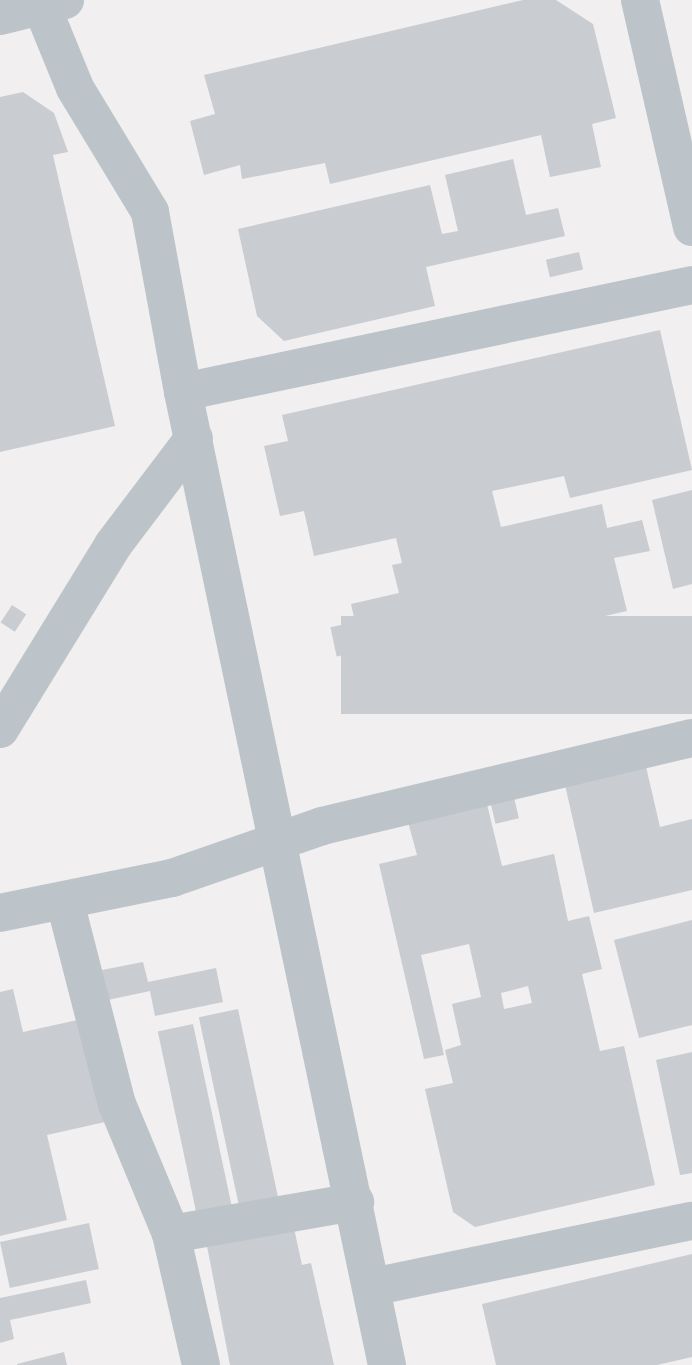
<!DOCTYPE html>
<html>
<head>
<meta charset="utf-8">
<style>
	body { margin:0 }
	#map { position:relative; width:692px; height:1365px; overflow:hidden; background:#f1efef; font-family:"DM Sans",sans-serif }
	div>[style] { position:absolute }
	.building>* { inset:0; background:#c9ccd1; transform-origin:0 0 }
	.minor>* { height:38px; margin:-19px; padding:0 19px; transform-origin:19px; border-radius:19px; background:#bcc4ca }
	span { translate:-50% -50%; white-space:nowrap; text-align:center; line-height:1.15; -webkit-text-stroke:5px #fff; paint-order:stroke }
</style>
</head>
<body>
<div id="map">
	<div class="building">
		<div style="clip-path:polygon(523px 0,556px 0,593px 24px,616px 118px,592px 124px,601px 167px,550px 177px,541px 135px,330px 184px,325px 163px,242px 179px,240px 165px,204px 175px,190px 121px,215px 114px,204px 75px)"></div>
		<div style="clip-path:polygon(23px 92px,54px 113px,68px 152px,53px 155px,115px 426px,0 452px,0 97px)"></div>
		<div style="clip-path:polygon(513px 159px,526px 215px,558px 208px,565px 236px,426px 267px,435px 306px,284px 341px,257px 316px,238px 229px,430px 185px,442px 234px,458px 231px,445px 175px)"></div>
		<div style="left:579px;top:252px;width:18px;height:34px;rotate:77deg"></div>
		<div style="clip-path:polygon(660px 330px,692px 470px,570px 498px,564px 476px,492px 491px,501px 527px,602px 504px,607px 528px,642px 520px,650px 551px,614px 558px,627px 611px,526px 634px,529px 646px,405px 675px,395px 633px,373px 638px,372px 632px,358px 635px,351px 604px,399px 593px,392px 565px,402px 563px,396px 538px,314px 556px,304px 511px,280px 516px,264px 446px,288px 441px,282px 415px)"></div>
		<div style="clip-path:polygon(692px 490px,692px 584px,673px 589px,652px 500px)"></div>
		<div style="left:12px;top:605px;width:17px;height:21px;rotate:33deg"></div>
		<div style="left:692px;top:616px;width:98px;height:351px;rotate:90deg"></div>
		<div style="left:350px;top:623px;width:30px;height:20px;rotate:78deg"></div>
		<div style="left:395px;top:667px;width:13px;height:34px;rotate:77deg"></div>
		<div style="clip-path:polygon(644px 758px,660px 827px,692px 819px,692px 890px,594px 913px,563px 776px)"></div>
		<div style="left:513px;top:793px;width:26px;height:24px;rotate:77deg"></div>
		<div style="clip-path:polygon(evenodd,485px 796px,502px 866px,554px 854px,568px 921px,589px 916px,602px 969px,582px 974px,600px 1051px,624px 1046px,655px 1185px,475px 1227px,453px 1212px,425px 1089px,453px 1083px,445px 1050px,461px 1045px,452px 1004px,481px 997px,469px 944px,421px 955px,444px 1055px,424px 1059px,379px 864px,417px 855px,408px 822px,485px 796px,528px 986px,532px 1003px,504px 1009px,501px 993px,528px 986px)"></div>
		<div style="clip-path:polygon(692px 920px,692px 1025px,639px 1038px,614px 940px)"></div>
		<div style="clip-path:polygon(143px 962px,148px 982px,216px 968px,223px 1002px,155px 1016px,150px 991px,108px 1000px,102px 970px)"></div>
		<div style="clip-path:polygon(13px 989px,23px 1032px,82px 1019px,105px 1122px,47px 1135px,67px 1220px,0 1236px,0 992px)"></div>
		<div style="left:238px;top:1009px;width:194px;height:40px;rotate:78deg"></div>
		<div style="left:193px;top:1024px;width:185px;height:36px;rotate:78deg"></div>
		<div style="clip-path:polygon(692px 1052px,692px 1173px,680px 1175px,656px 1060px)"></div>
		<div style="left:89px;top:1223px;width:47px;height:91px;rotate:78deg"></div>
		<div style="clip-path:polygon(294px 1228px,302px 1265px,311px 1263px,334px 1365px,230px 1365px,207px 1246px)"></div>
		<div style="clip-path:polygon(692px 1254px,692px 1357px,657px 1365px,496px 1365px,482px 1304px)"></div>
		<div style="clip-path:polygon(86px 1280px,91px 1303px,10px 1320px,14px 1339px,0 1343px,0 1298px)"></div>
		<div style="clip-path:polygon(64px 1352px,67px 1365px,17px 1365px,17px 1364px)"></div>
	</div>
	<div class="minor">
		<div style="left:640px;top:0;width:233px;rotate:77.1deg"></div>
		<div style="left:42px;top:7px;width:87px;rotate:67.8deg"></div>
		<div style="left:75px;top:88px;width:145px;rotate:58.8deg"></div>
		<div style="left:150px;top:212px;width:183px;rotate:79.6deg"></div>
		<div style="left:183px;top:392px;width:994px;rotate:78.16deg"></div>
		<div style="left:0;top:16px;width:67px;rotate:-13.8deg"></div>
		<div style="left:183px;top:392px;width:520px;rotate:-11.87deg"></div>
		<div style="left:0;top:729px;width:216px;rotate:-58.4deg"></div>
		<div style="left:113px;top:545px;width:134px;rotate:-52.9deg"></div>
		<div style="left:65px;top:902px;width:209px;rotate:75.6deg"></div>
		<div style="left:117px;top:1104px;width:141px;rotate:67.4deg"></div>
		<div style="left:171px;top:1234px;width:134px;rotate:77.1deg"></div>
		<div style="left:0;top:913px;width:176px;rotate:-11.5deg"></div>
		<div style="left:172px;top:878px;width:159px;rotate:-19.1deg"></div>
		<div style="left:322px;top:826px;width:380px;rotate:-13.4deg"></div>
		<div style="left:171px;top:1234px;width:187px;rotate:-9.9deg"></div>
		<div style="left:372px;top:1287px;width:327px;rotate:-11.7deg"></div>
	</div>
</div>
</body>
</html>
